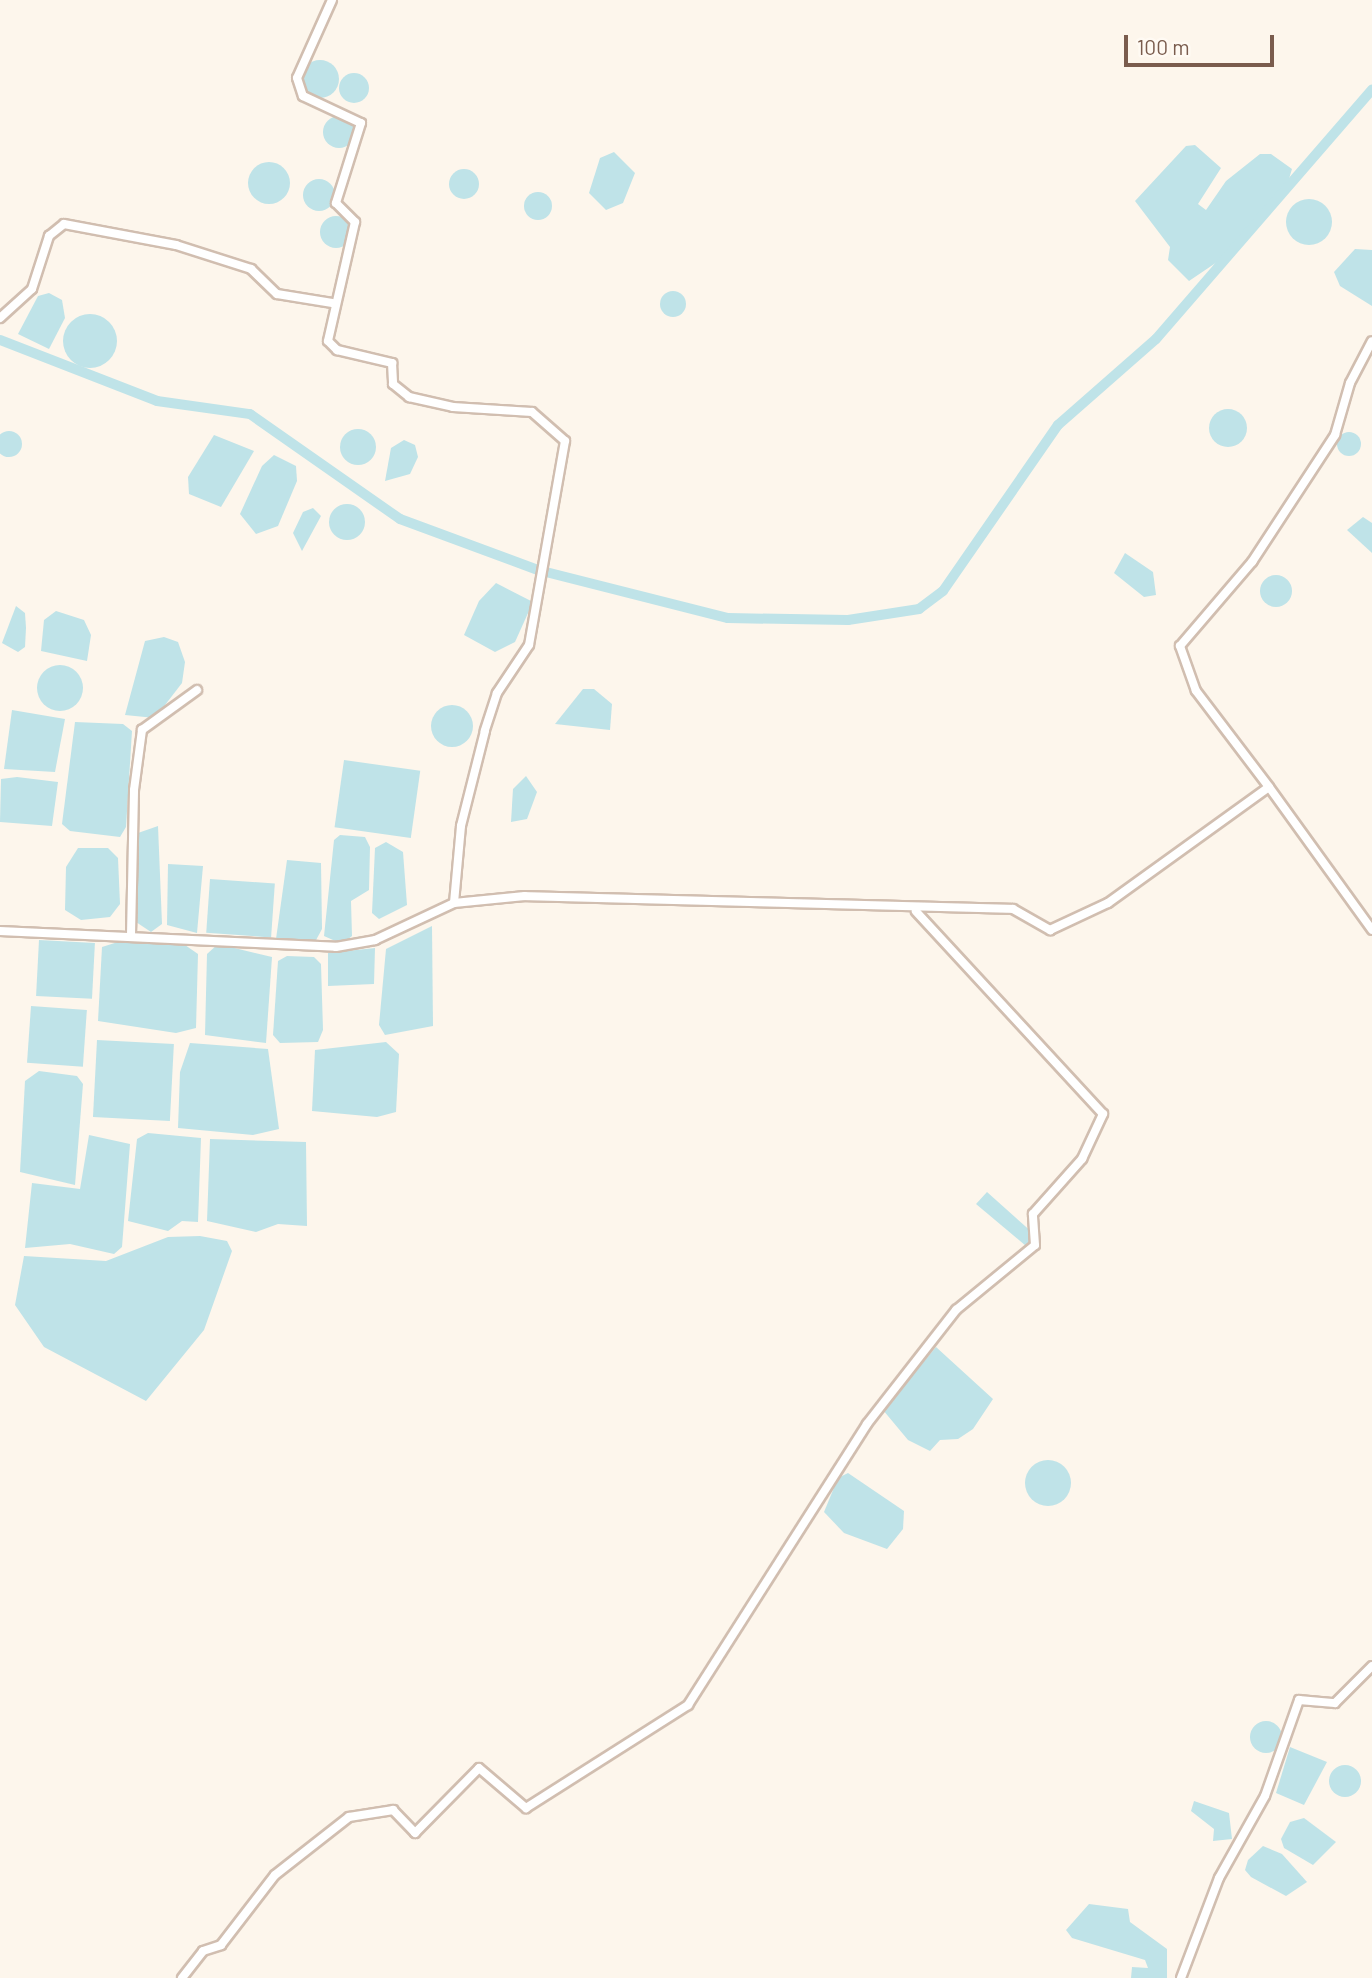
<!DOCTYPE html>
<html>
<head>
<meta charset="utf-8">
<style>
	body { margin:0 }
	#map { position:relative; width:1372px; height:1978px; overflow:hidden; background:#fdf6ec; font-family:Barlow,sans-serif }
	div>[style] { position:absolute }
	.water>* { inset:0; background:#bfe3e8; transform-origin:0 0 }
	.round { border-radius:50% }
	.canal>* { height:10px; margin:-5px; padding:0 5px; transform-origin:5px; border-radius:5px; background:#bfe3e8 }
	.roads { filter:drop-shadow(2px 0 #d1beb0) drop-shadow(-2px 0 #d1beb0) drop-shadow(0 2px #d1beb0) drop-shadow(0 -2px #d1beb0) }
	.minor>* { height:8px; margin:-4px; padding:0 4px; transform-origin:4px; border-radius:4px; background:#fff }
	span { translate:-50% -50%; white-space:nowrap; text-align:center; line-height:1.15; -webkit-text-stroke:6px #fffaf3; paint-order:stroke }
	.scale { position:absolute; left:1124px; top:35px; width:150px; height:32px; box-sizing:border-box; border:4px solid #7a5c4d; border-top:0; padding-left:9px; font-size:21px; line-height:24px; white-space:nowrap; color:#7a5c4d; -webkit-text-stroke:5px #fffaf3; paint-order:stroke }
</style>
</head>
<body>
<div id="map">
	<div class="water">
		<div class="round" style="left:301px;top:60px;width:38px;height:38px"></div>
		<div class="round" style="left:339px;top:73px;width:30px;height:30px"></div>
		<div class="round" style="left:323px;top:116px;width:32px;height:32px"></div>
		<div style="clip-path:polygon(1195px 145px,1221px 168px,1198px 204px,1206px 210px,1226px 181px,1260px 154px,1271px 154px,1292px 169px,1288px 182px,1223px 258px,1189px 281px,1168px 260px,1170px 247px,1135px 201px,1186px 146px)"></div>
		<div style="clip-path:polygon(614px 152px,635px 173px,623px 203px,606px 210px,589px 193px,600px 158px)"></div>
		<div class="round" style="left:248px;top:162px;width:42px;height:42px"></div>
		<div class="round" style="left:449px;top:169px;width:30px;height:30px"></div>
		<div class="round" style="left:303px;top:179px;width:32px;height:32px"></div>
		<div class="round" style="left:524px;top:192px;width:28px;height:28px"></div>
		<div class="round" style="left:1286px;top:199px;width:46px;height:46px"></div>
		<div class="round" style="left:320px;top:216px;width:32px;height:32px"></div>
		<div style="clip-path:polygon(1355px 249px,1372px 250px,1372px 306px,1340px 286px,1334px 272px)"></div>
		<div class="round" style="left:660px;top:291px;width:26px;height:26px"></div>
		<div style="clip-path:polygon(49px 293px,62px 300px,65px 318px,49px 349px,18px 334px,38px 296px)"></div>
		<div class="round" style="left:63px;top:314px;width:54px;height:54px"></div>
		<div class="round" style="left:1209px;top:409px;width:38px;height:38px"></div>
		<div class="round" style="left:340px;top:429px;width:36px;height:36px"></div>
		<div class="round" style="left:-4px;top:431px;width:26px;height:26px"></div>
		<div class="round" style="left:1337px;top:432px;width:24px;height:24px"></div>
		<div style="clip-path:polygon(214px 435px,254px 451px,221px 507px,189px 494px,188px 477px)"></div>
		<div style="clip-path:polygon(404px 440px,415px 445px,418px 457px,410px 474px,385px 481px,391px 448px)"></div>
		<div style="clip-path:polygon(274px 455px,296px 466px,297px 481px,278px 526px,256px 534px,240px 514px,262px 466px)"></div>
		<div class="round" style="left:329px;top:504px;width:36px;height:36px"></div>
		<div style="clip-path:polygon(313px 508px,321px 516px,302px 551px,293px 533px,303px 512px)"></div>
		<div style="clip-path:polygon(1363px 517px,1372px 523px,1372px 553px,1347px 530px)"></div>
		<div style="clip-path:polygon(1125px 553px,1153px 572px,1156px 595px,1144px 597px,1114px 573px)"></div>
		<div class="round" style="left:1260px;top:575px;width:32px;height:32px"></div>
		<div style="clip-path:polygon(496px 583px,533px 602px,515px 642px,495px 652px,464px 635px,479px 601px)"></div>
		<div style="clip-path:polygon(16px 606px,25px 613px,26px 628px,25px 647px,18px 652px,2px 643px)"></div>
		<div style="clip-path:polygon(56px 611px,84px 620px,91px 635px,87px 661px,41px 651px,44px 620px)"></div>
		<div style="clip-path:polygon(164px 637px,178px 642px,185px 662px,182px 683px,155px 718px,125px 715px,145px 641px)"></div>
		<div class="round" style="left:37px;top:665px;width:46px;height:46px"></div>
		<div style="clip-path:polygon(583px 689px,594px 689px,612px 704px,610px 730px,555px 724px)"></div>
		<div class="round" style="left:431px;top:705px;width:42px;height:42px"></div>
		<div style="clip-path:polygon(12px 710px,65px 719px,55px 772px,4px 769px)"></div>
		<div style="clip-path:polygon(75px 722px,123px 724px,132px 731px,126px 827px,120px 837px,70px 831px,62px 824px)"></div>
		<div style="left:344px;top:760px;width:77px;height:68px;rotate:8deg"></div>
		<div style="clip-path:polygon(526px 776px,537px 792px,527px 819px,511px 822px,513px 789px)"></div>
		<div style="clip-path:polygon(17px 777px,58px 782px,52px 826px,0 822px,1px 779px)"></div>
		<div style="clip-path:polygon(158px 826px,162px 924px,151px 932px,136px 922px,138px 833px)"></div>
		<div style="clip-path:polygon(340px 835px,365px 837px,370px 847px,369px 890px,351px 901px,352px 936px,342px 944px,324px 936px,334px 840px)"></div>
		<div style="clip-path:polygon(386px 842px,403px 852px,407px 905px,379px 919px,372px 913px,375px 848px)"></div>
		<div style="clip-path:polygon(78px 848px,108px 848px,118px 858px,120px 904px,110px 917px,81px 920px,65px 910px,66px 867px)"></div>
		<div style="clip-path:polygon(287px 860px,321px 863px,322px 929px,315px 942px,276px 939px)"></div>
		<div style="clip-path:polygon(168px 864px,203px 866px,197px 933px,167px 925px)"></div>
		<div style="left:210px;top:879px;width:65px;height:54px;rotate:4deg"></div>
		<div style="clip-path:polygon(432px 926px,433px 1026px,385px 1035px,379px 1025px,386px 949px)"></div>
		<div style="left:39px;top:940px;width:56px;height:56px;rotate:3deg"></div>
		<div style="clip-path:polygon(121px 941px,185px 945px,198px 954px,196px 1028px,176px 1033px,98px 1021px,102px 947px)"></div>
		<div style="clip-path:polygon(218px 944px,272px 957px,266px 1043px,205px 1035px,207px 954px)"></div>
		<div style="clip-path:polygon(375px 948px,374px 984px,328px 986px,328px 953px)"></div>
		<div style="clip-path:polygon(287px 956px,314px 957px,321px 964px,323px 1030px,318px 1042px,280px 1043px,273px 1035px,278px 961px)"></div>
		<div style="left:31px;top:1006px;width:56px;height:57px;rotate:4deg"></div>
		<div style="left:97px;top:1040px;width:77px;height:77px;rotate:3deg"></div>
		<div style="clip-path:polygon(386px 1042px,399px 1054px,396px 1112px,377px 1117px,312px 1111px,315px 1050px)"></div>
		<div style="clip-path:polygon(190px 1043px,268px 1049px,279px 1129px,253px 1135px,178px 1128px,180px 1072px)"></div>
		<div style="clip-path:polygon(39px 1071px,77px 1076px,83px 1084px,75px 1185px,20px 1172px,25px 1081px)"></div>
		<div style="clip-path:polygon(148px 1133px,201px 1138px,198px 1222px,182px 1221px,168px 1231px,128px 1221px,137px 1139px)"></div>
		<div style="clip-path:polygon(89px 1135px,130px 1144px,122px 1247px,114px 1254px,70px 1244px,25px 1248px,32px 1183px,80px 1189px)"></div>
		<div style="clip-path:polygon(210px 1139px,306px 1142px,307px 1226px,278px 1224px,256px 1232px,207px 1221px)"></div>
		<div style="clip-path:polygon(987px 1192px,1034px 1234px,1032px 1242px,1026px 1246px,976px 1204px)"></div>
		<div style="clip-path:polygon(200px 1236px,227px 1241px,232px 1251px,204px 1330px,146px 1401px,44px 1347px,15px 1305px,24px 1256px,106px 1261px,168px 1237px)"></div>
		<div style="clip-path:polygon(936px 1347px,993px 1399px,973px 1429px,958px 1439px,940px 1440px,930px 1451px,908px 1440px,883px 1410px)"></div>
		<div class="round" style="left:1025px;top:1460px;width:46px;height:46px"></div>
		<div style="clip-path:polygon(848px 1473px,904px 1511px,903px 1529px,887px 1549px,844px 1533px,824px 1512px,838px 1478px)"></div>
		<div class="round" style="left:1250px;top:1721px;width:32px;height:32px"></div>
		<div style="clip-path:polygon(1290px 1747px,1327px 1762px,1304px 1805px,1276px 1793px)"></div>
		<div class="round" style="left:1329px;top:1765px;width:32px;height:32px"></div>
		<div style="clip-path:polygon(1194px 1801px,1229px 1813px,1232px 1839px,1213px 1841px,1214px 1829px,1191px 1811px)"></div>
		<div style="clip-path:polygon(1304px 1818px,1336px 1842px,1313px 1865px,1284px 1848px,1281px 1839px,1290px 1822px)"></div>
		<div style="clip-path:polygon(1263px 1846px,1282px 1854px,1307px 1882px,1286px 1896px,1251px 1877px,1245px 1870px,1248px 1860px)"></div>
		<div style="clip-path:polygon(1089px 1904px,1128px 1909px,1130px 1922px,1167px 1949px,1167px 1978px,1131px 1978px,1132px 1967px,1148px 1968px,1145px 1960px,1072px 1938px,1066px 1930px)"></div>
	</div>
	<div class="canal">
		<div style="left:0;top:340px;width:168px;rotate:21.2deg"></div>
		<div style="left:157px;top:401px;width:94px;rotate:8deg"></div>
		<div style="left:250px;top:414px;width:183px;rotate:35deg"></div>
		<div style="left:400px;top:519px;width:147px;rotate:20.3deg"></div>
		<div style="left:538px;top:570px;width:196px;rotate:14.2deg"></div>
		<div style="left:728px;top:618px;width:120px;rotate:1deg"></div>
		<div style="left:848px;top:620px;width:72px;rotate:-8.8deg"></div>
		<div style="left:919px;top:609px;width:30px;rotate:-37deg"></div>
		<div style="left:943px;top:591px;width:202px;rotate:-55.3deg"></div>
		<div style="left:1058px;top:425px;width:130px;rotate:-41.3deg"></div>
		<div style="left:1156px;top:339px;width:330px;rotate:-49.1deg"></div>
	</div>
	<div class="roads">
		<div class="minor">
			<div style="left:332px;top:0;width:85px;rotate:114.2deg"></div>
			<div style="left:297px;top:78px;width:19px;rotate:72deg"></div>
			<div style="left:303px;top:96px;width:64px;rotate:25deg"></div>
			<div style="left:361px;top:123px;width:84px;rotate:107.4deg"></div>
			<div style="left:336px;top:203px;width:27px;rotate:45deg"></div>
			<div style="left:355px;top:222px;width:122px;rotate:102.8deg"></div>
			<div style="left:328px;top:341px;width:13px;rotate:45deg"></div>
			<div style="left:337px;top:350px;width:57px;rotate:13.3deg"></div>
			<div style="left:392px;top:363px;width:21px;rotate:87deg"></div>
			<div style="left:393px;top:384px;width:21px;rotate:39deg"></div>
			<div style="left:409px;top:397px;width:45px;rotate:12.8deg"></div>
			<div style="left:453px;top:407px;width:79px;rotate:3.6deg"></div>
			<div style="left:532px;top:412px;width:44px;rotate:41.3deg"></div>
			<div style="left:565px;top:441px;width:207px;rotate:100deg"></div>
			<div style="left:529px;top:645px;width:58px;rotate:123.7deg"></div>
			<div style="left:497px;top:693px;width:40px;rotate:108deg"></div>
			<div style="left:485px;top:731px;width:98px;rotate:104.2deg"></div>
			<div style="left:461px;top:826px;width:77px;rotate:95.2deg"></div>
			<div style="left:0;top:318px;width:43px;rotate:-42.2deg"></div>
			<div style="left:32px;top:289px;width:56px;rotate:-72.2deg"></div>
			<div style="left:49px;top:236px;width:19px;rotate:-39deg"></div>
			<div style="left:64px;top:224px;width:114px;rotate:10.6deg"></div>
			<div style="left:176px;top:245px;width:79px;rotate:17.7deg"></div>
			<div style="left:251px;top:269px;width:36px;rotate:44deg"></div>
			<div style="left:277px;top:294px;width:56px;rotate:9.3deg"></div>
			<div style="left:1269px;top:787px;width:121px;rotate:-127.2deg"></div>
			<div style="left:1196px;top:691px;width:48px;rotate:-109.6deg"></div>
			<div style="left:1180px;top:646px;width:111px;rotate:-49.4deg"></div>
			<div style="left:1252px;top:562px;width:152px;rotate:-56.8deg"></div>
			<div style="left:1335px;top:435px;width:54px;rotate:-73.9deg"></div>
			<div style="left:1350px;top:383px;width:47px;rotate:-62.4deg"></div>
			<div style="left:0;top:931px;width:336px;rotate:2.7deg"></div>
			<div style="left:336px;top:947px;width:40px;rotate:-10deg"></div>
			<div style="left:375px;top:940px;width:87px;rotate:-25.1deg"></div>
			<div style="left:454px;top:903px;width:71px;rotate:-5.6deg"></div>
			<div style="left:525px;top:896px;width:488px;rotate:1.5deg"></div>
			<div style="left:1013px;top:909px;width:43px;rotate:29.6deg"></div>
			<div style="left:1050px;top:930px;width:64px;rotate:-25deg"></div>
			<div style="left:1108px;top:903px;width:198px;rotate:-35.8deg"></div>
			<div style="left:1269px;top:787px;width:176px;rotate:54.2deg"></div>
			<div style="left:131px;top:935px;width:145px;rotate:-88.8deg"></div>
			<div style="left:134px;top:790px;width:61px;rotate:-82.4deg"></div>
			<div style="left:142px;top:730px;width:68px;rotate:-36deg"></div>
			<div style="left:182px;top:1978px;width:34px;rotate:-52deg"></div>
			<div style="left:203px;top:1951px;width:19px;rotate:-18deg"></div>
			<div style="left:221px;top:1945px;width:88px;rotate:-52.4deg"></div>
			<div style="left:275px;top:1875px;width:94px;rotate:-38.1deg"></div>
			<div style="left:349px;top:1817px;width:45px;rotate:-9deg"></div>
			<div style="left:393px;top:1810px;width:32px;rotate:46deg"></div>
			<div style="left:415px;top:1833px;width:91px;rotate:-45.4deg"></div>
			<div style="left:479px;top:1768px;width:62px;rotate:40.4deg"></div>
			<div style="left:526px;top:1808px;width:192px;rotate:-32.4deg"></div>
			<div style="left:688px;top:1705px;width:333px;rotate:-57.5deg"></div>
			<div style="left:867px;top:1424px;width:145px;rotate:-52deg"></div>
			<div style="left:956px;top:1310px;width:102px;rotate:-39.4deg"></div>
			<div style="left:1035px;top:1245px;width:31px;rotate:-94deg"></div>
			<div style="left:1033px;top:1214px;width:74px;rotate:-48.3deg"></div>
			<div style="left:1082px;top:1159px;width:50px;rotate:-65deg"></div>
			<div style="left:1103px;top:1114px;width:276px;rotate:-132.7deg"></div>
			<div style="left:1181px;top:1978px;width:107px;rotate:-69.2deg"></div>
			<div style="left:1219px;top:1878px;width:94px;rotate:-60.7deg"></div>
			<div style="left:1265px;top:1796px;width:102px;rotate:-70.5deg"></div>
			<div style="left:1299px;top:1700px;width:36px;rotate:5deg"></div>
			<div style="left:1335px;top:1703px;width:52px;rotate:-45deg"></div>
		</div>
	</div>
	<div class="scale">100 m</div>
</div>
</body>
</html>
